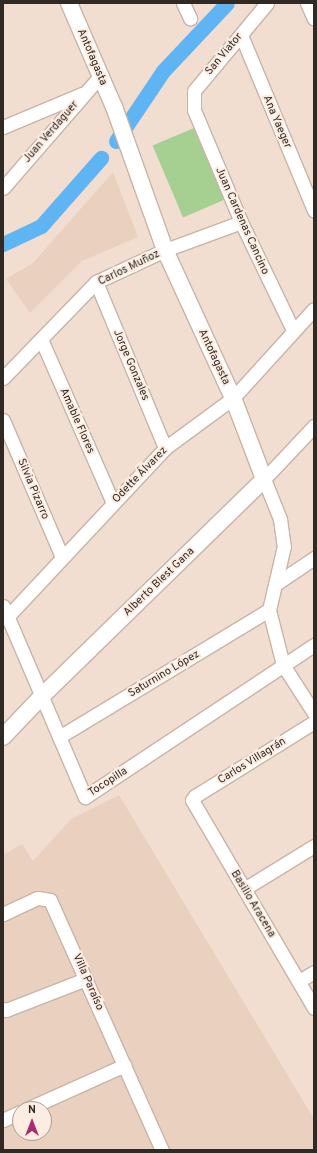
<!DOCTYPE html>
<html>
<head>
<meta charset="utf-8">
<style>
	body { margin:0 }
	#map { position:relative; width:317px; height:1153px; overflow:hidden; background:#f2ded1; font-family:Overpass,sans-serif }
	div>[style] { position:absolute }
	.built>* { inset:0; background:#ead0be }
	.green>* { inset:0; background:#a6cf92; transform-origin:0 0 }
	.canal>* { height:15px; margin:-7.5px; padding:0 7.5px; transform-origin:7.5px; border-radius:7.5px; background:#5fb4f4 }
	.roads { filter:drop-shadow(1px 0 #c7b4a7) drop-shadow(-1px 0 #c7b4a7) drop-shadow(0 1px #c7b4a7) drop-shadow(0 -1px #c7b4a7) }
	.minor>* { height:13px; margin:-6.5px; padding:0 6.5px; transform-origin:6.5px; border-radius:6.5px; background:#fff }
	.tertiary>* { height:16px; margin:-8px; padding:0 8px; transform-origin:8px; border-radius:8px; background:#fff }
	span { translate:-50% -50%; white-space:nowrap; text-align:center; line-height:1.15; -webkit-text-stroke:4px #fcece1; paint-order:stroke }
	.street-label { font-size:11px; color:#302924 }
	.frame { position:absolute; inset:0; border:4px solid #302924; pointer-events:none }
	.north { position:absolute; left:12px; top:1101px; width:40px; height:40px; box-sizing:border-box; background:#fcece1; border:1px solid #aa9e95; border-radius:50%; rotate:0deg; font-size:11px; font-weight:700; line-height:16px; text-align:center; color:#302924 }
	.north::after { content:''; display:block; margin:auto; width:14px; height:18px; background:#ac2973; clip-path:polygon(50% 0,100% 100%,50% 72%,0 100%) }
</style>
</head>
<body>
<div id="map">
	<div class="built">
		<div style="clip-path:polygon(113px 172px,138px 237px,82px 261px,30px 313px,6px 279px,33px 263px)"></div>
		<div style="clip-path:polygon(evenodd,119px 795px,314px 1119px,314px 1150px,3px 1150px,3px 855px,22px 844px,33px 861px,71px 819px,119px 795px,20px 1109px,44px 1109px,44px 1133px,20px 1133px,20px 1109px)"></div>
	</div>
	<div class="green">
		<div style="left:194px;top:128px;width:78px;height:45px;rotate:67deg"></div>
	</div>
	<div class="canal">
		<div style="left:116px;top:141px;width:84px;rotate:-56.1deg"></div>
		<div style="left:163px;top:71px;width:93px;rotate:-46.7deg"></div>
		<div style="left:3px;top:244px;width:42px;rotate:-25.3deg"></div>
		<div style="left:41px;top:226px;width:91px;rotate:-48.6deg"></div>
	</div>
	<div class="roads">
		<div class="minor">
			<div style="left:183px;top:3px;width:17px;rotate:65deg"></div>
			<div style="left:267px;top:3px;width:114px;rotate:129.7deg"></div>
			<div style="left:194px;top:91px;width:19px;rotate:90deg"></div>
			<div style="left:194px;top:110px;width:121px;rotate:67.2deg"></div>
			<div style="left:241px;top:222px;width:120px;rotate:64.3deg"></div>
			<div style="left:307px;top:3px;width:17px;rotate:66deg"></div>
			<div style="left:241px;top:35px;width:190px;rotate:67.4deg"></div>
			<div style="left:3px;top:127px;width:86px;rotate:-22.7deg"></div>
			<div style="left:3px;top:188px;width:148px;rotate:-49.1deg"></div>
			<div style="left:96px;top:282px;width:180px;rotate:67.4deg"></div>
			<div style="left:41px;top:339px;width:179px;rotate:66.3deg"></div>
			<div style="left:3px;top:378px;width:134px;rotate:-45.9deg"></div>
			<div style="left:96px;top:282px;width:76px;rotate:-24.9deg"></div>
			<div style="left:165px;top:250px;width:81px;rotate:-20.2deg"></div>
			<div style="left:3px;top:420px;width:149px;rotate:66.7deg"></div>
			<div style="left:314px;top:426px;width:73px;rotate:133.3deg"></div>
			<div style="left:264px;top:479px;width:43px;rotate:68.2deg"></div>
			<div style="left:280px;top:519px;width:27px;rotate:82deg"></div>
			<div style="left:284px;top:546px;width:66px;rotate:103.2deg"></div>
			<div style="left:269px;top:610px;width:57px;rotate:75.7deg"></div>
			<div style="left:283px;top:665px;width:57px;rotate:57.1deg"></div>
			<div style="left:277px;top:583px;width:45px;rotate:-34deg"></div>
			<div style="left:3px;top:606px;width:208px;rotate:66.8deg"></div>
			<div style="left:85px;top:797px;width:275px;rotate:-33.6deg"></div>
			<div style="left:8px;top:616px;width:230px;rotate:-46.9deg"></div>
			<div style="left:165px;top:448px;width:84px;rotate:-36.3deg"></div>
			<div style="left:233px;top:398px;width:120px;rotate:-47.7deg"></div>
			<div style="left:314px;top:722px;width:140px;rotate:148.1deg"></div>
			<div style="left:195px;top:796px;width:5px;rotate:127deg"></div>
			<div style="left:192px;top:800px;width:241px;rotate:59.6deg"></div>
			<div style="left:59px;top:737px;width:245px;rotate:-31.2deg"></div>
			<div style="left:244px;top:889px;width:82px;rotate:-31.6deg"></div>
			<div style="left:3px;top:914px;width:38px;rotate:-25deg"></div>
			<div style="left:38px;top:898px;width:12px;rotate:9deg"></div>
			<div style="left:50px;top:900px;width:274px;rotate:65.9deg"></div>
			<div style="left:299px;top:981px;width:17px;rotate:-31deg"></div>
			<div style="left:3px;top:1009px;width:3px;rotate:18deg"></div>
			<div style="left:6px;top:1010px;width:86px;rotate:-21.2deg"></div>
			<div style="left:27px;top:1109px;width:107px;rotate:-24.2deg"></div>
			<div style="left:3px;top:1120px;width:19px;rotate:-25deg"></div>
		</div>
		<div class="tertiary">
			<div style="left:3px;top:737px;width:57px;rotate:-46.4deg"></div>
			<div style="left:42px;top:696px;width:310px;rotate:-44.3deg"></div>
			<div style="left:264px;top:479px;width:87px;rotate:-110.9deg"></div>
			<div style="left:233px;top:398px;width:163px;rotate:-114.7deg"></div>
			<div style="left:165px;top:250px;width:152px;rotate:-109.6deg"></div>
			<div style="left:114px;top:107px;width:113px;rotate:-113.4deg"></div>
		</div>
	</div>
	<div class="street-label">
		<span style="left:224px;top:54px;rotate:-50deg">San Viator</span>
		<span style="left:92px;top:57px;rotate:67deg">Antofagasta</span>
		<span style="left:277px;top:122px;rotate:67deg">Ana Yaeger</span>
		<span style="left:51px;top:132px;rotate:-49deg">Juan Verdaguer</span>
		<span style="left:242px;top:221px;rotate:66deg">Juan Cardenas Cancino</span>
		<span style="left:129px;top:268px;rotate:-26deg">Carlos Muñoz</span>
		<span style="left:214px;top:357px;rotate:65deg">Antofagasta</span>
		<span style="left:131px;top:365px;rotate:67deg">Jorge Gonzales</span>
		<span style="left:77px;top:421px;rotate:66deg">Amable Flores</span>
		<span style="left:140px;top:475px;rotate:-46deg">Odette Álvarez</span>
		<span style="left:33px;top:489px;rotate:67deg">Silvia Pizarro</span>
		<span style="left:159px;top:582px;rotate:-44deg">Alberto Blest Gana</span>
		<span style="left:164px;top:674px;rotate:-31deg">Saturnino López</span>
		<span style="left:252px;top:761px;rotate:-32deg">Carlos Villagrán</span>
		<span style="left:108px;top:782px;rotate:-33deg">Tocopilla</span>
		<span style="left:253px;top:904px;rotate:59deg">Basilio Aracena</span>
		<span style="left:88px;top:982px;rotate:66deg">Villa Paraíso</span>
	</div>
	<div class="frame"></div>
	<div class="north">N</div>
</div>
</body>
</html>
